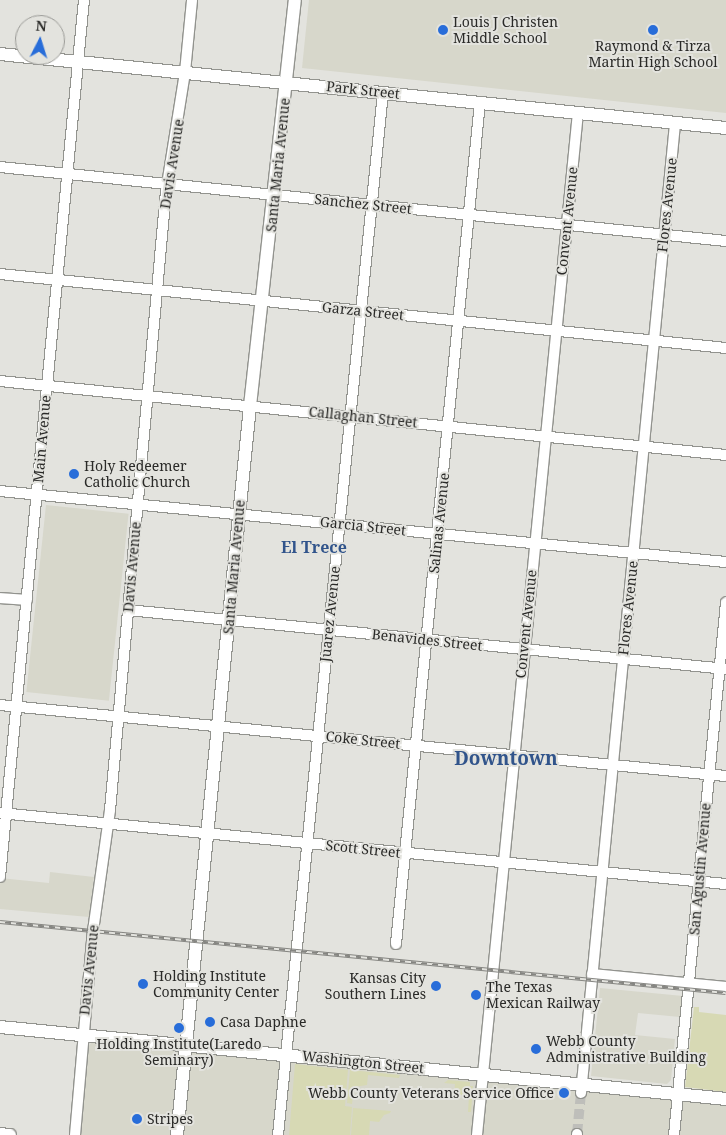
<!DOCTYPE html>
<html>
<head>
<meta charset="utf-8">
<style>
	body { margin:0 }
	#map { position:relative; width:726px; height:1135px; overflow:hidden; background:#e3e3de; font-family:"Noto Serif",serif }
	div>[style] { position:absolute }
	.built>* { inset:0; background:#d7d7cb; transform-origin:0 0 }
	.green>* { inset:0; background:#d7d9b4 }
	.minor-tunnel>* { height:10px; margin-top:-5px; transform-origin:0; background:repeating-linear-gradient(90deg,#bebeba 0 10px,transparent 0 15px) }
	.roads { filter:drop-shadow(1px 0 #92938e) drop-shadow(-1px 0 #92938e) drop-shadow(0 1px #92938e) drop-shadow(0 -1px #92938e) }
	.minor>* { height:10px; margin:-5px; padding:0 5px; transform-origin:5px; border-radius:5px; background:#fff }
	.major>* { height:12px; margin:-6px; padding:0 6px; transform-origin:6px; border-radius:6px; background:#fff }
	.rail>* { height:4px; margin-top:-2px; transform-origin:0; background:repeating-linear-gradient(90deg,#e3e3de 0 5.5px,#858581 0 11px); box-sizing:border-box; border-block:1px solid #858581 }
	.dots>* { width:14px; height:14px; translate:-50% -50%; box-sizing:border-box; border:2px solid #e3e3de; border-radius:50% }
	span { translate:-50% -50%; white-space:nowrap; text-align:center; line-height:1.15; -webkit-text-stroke:4px #e3e3de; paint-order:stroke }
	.poi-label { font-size:14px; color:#2a2a28 }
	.left { translate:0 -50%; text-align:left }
	.right { translate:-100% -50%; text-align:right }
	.street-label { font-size:14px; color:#2a2a28 }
	.quarter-label { font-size:16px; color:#31548b; font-weight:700 }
	.district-label { font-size:19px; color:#31548b; font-weight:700 }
	.north { position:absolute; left:15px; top:15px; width:50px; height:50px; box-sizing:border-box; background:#e3e3de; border:1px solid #999995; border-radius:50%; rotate:5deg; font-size:14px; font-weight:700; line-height:20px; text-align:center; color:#2a2a28 }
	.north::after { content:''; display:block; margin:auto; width:18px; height:22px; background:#286dd9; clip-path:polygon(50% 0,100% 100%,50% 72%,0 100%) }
</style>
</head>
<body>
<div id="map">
	<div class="built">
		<div style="clip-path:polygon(309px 0,726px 0,726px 113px,302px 68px)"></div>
		<div style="left:46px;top:505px;width:83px;height:188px;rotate:6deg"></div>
		<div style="clip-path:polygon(50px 872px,94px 877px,89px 917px,0 909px,0 878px,49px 883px)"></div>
		<div style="clip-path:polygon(600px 988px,683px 996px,680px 1017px,638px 1013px,635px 1035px,675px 1039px,671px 1080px,667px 1084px,591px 1076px)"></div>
		<div style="clip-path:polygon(92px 1042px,179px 1051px,171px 1135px,81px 1135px,89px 1045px)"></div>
		<div style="clip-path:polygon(186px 1045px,726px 1099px,726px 1135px,177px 1135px)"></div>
	</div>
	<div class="green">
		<div style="clip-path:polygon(694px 1007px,699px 1007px,699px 1012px,726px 1015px,726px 1092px,685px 1087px)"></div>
		<div style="clip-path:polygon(295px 1064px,348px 1070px,345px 1106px,352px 1107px,350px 1135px,289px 1135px)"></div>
		<div style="clip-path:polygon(350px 1070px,400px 1075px,399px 1078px,368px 1075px,367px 1085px,354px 1087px,352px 1104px,347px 1103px)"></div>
		<div style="clip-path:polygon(448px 1080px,470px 1082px,470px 1086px,473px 1086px,471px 1112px,468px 1112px,469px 1096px,454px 1094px,455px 1084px,444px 1083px)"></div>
		<div style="clip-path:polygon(353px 1108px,391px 1111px,390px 1113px,384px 1115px,379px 1122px,370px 1121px,369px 1135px,351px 1135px)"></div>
	</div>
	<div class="minor-tunnel">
		<div style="left:577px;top:1134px;width:41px;rotate:-84.4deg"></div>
	</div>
	<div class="roads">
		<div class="minor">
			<div style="left:0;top:167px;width:730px;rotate:5.82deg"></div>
			<div style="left:0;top:274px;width:730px;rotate:5.82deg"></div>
			<div style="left:0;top:381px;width:730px;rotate:5.82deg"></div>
			<div style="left:0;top:491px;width:729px;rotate:5.59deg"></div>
			<div style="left:0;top:598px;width:27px;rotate:4deg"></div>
			<div style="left:128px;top:610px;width:601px;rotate:5.63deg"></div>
			<div style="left:0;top:705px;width:729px;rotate:5.59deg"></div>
			<div style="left:0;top:813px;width:729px;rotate:5.59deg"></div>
			<div style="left:0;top:877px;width:881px;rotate:-84.53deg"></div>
			<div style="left:396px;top:944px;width:846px;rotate:-84.3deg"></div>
			<div style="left:592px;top:974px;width:135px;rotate:5.5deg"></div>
			<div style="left:581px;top:1093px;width:975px;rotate:-84.46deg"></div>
			<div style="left:75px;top:1135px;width:205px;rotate:-85deg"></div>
			<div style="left:93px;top:931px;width:122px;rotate:-82deg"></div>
			<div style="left:110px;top:810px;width:622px;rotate:-84.83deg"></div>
			<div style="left:166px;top:191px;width:121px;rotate:-80.9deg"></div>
			<div style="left:185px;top:72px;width:72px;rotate:-84.4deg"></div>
			<div style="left:278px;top:1135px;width:1048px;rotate:-84.25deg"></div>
			<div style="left:477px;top:1135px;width:1027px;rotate:-84.36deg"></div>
			<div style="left:577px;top:1135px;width:1px;rotate:-90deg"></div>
			<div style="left:674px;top:1135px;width:535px;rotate:-84.42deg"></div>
		</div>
		<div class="major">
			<div style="left:0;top:54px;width:730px;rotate:5.82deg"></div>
			<div style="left:0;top:1027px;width:730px;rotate:5.66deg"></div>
			<div style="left:0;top:1134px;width:10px;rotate:6deg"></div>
			<div style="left:177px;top:1135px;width:733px;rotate:-84.28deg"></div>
			<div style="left:250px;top:406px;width:408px;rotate:-83.7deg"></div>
		</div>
	</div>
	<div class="rail">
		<div style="left:0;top:922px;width:729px;rotate:5.59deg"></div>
	</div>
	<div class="dots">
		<div style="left:443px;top:30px;background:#286dd9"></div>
		<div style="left:653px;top:30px;background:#286dd9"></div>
		<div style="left:74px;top:474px;background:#286dd9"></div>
		<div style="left:143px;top:984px;background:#286dd9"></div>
		<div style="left:436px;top:986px;background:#286dd9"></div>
		<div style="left:476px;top:995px;background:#286dd9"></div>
		<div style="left:210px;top:1022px;background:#286dd9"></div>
		<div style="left:179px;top:1028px;background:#286dd9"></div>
		<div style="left:536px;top:1049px;background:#286dd9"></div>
		<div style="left:564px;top:1093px;background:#286dd9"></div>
		<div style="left:137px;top:1119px;background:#286dd9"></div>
	</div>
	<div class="poi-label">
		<span class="left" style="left:453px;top:30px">Louis J Christen<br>Middle School</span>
		<span style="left:653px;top:54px">Raymond &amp; Tirza<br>Martin High School</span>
		<span class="left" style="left:84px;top:474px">Holy Redeemer<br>Catholic Church</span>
		<span class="left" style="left:153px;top:984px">Holding Institute<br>Community Center</span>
		<span class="right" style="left:426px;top:986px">Kansas City<br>Southern Lines</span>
		<span class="left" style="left:486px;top:995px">The Texas<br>Mexican Railway</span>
		<span class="left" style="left:220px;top:1022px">Casa Daphne</span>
		<span class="left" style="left:546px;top:1049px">Webb County<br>Administrative Building</span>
		<span style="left:179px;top:1052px">Holding Institute(Laredo<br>Seminary)</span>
		<span class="right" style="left:554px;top:1093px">Webb County Veterans Service Office</span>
		<span class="left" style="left:147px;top:1119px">Stripes</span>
	</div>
	<div class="street-label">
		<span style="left:363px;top:90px;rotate:6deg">Park Street</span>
		<span style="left:172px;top:164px;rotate:-81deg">Davis Avenue</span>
		<span style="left:278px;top:165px;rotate:-84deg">Santa Maria Avenue</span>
		<span style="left:363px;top:204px;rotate:6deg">Sanchez Street</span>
		<span style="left:667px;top:205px;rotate:-84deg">Flores Avenue</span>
		<span style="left:567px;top:221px;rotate:-84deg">Convent Avenue</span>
		<span style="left:363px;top:311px;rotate:6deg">Garza Street</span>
		<span style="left:363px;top:417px;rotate:6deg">Callaghan Street</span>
		<span style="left:42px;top:439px;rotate:-85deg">Main Avenue</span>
		<span style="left:439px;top:523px;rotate:-84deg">Salinas Avenue</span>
		<span style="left:363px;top:526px;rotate:6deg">Garcia Street</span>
		<span style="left:132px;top:567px;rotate:-85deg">Davis Avenue</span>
		<span style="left:234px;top:567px;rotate:-85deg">Santa Maria Avenue</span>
		<span style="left:628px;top:608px;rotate:-84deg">Flores Avenue</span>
		<span style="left:330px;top:614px;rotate:-84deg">Juarez Avenue</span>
		<span style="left:526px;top:624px;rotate:-84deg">Convent Avenue</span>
		<span style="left:427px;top:640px;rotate:6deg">Benavides Street</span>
		<span style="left:363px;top:740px;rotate:6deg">Coke Street</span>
		<span style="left:363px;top:849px;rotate:6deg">Scott Street</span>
		<span style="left:700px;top:869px;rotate:-85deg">San Agustin Avenue</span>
		<span style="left:89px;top:970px;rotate:-84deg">Davis Avenue</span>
		<span style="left:363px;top:1062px;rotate:6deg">Washington Street</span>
	</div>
	<div class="quarter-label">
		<span style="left:314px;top:547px">El Trece</span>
	</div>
	<div class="district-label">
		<span style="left:506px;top:759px">Downtown</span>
	</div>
	<div class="north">N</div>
</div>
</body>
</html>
